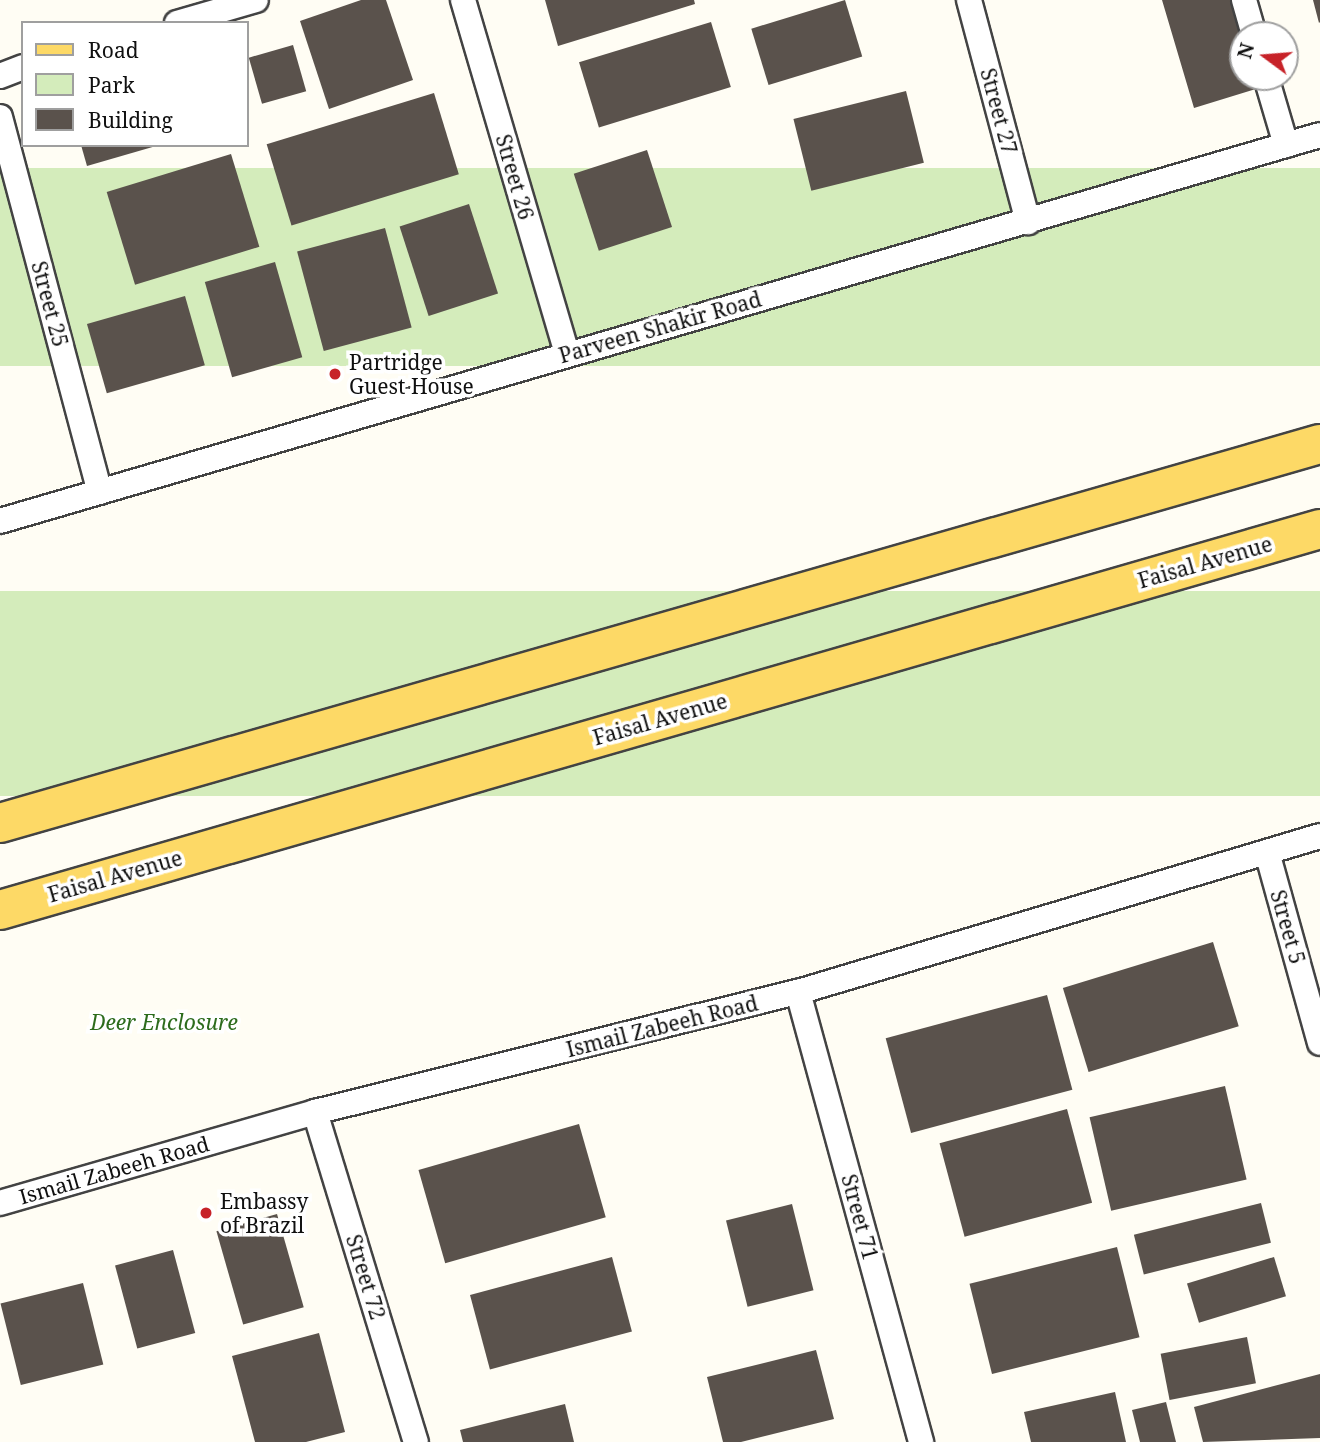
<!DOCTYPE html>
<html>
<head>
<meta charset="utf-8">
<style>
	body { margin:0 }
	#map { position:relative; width:1320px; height:1442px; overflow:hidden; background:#fffdf4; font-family:"Noto Serif",serif }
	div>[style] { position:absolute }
	.green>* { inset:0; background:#d4ecbb; transform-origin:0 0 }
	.building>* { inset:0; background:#5a524c; transform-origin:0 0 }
	.roads { filter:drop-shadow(2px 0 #434343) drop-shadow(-2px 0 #434343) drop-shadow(0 2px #434343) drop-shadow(0 -2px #434343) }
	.minor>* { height:24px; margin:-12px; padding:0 12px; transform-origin:12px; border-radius:12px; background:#fff }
	.primary>* { height:38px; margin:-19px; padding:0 19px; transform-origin:19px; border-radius:19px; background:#fdd966 }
	.dots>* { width:19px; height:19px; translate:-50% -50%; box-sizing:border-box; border:4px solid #fff; border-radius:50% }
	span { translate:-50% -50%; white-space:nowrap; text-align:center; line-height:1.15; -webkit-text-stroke:7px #fff; paint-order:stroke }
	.street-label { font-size:21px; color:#101010 }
	.poi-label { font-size:21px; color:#101010 }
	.left { translate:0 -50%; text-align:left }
	.park-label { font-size:21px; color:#2d6c1d; font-style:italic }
	.legend { position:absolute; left:21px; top:21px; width:228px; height:126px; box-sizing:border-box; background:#fff; border:2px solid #9f9f9f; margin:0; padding:9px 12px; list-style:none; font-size:21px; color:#101010 }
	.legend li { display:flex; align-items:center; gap:14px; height:35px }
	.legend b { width:35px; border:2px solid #9f9f9f }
	.north { position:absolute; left:1229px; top:21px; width:70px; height:70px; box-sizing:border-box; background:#fff; border:2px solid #9f9f9f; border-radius:50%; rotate:286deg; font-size:19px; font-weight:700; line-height:28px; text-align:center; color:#101010 }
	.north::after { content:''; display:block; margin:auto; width:24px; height:32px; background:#c72228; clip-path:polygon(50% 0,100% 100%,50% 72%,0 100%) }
</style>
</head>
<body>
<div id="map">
	<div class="green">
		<div style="left:1320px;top:168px;width:198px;height:1374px;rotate:90deg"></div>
		<div style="left:1320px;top:591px;width:205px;height:1372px;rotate:90deg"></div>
	</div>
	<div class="building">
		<div style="clip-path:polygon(361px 0,386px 0,413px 80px,329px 109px,300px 21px)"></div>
		<div style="clip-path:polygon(545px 0,694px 0,695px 4px,558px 46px)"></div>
		<div style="left:845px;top:0;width:59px;height:98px;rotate:73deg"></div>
		<div style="clip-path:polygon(1162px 0,1233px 0,1243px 35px,1243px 77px,1256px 77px,1259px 88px,1194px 108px)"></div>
		<div style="clip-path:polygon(1313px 0,1320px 0,1320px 22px,1319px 23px)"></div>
		<div style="left:711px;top:22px;width:68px;height:138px;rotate:73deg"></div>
		<div style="left:293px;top:45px;width:48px;height:46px;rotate:74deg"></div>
		<div style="left:906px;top:91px;width:74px;height:116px;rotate:76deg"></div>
		<div style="left:434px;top:93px;width:85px;height:175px;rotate:73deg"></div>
		<div style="clip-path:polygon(81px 145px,156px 145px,156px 146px,87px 166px)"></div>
		<div style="left:647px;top:150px;width:81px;height:77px;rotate:72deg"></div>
		<div style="left:231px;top:154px;width:97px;height:130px;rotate:73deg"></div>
		<div style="left:469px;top:204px;width:94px;height:73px;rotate:72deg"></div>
		<div style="left:385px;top:228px;width:103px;height:91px;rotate:75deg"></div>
		<div style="left:275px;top:262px;width:99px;height:73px;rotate:74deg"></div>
		<div style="left:185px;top:296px;width:72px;height:102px;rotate:74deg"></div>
		<div style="left:1213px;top:942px;width:88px;height:157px;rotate:73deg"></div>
		<div style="left:1047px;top:995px;width:98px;height:167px;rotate:75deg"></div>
		<div style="left:1225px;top:1086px;width:96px;height:139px;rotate:77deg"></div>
		<div style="left:1067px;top:1109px;width:97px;height:132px;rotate:75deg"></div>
		<div style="left:579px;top:1124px;width:97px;height:167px;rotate:74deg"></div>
		<div style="left:1261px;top:1203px;width:41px;height:131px;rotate:76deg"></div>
		<div style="left:792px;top:1204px;width:89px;height:68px;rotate:76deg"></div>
		<div style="left:277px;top:1214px;width:97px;height:63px;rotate:74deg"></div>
		<div style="left:1117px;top:1247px;width:93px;height:152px;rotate:76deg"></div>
		<div style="left:173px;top:1250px;width:86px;height:60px;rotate:75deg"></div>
		<div style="left:612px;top:1257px;width:77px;height:147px;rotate:75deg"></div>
		<div style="left:1274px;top:1257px;width:41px;height:91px;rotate:73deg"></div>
		<div style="left:83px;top:1283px;width:84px;height:85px;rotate:76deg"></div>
		<div style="clip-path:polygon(319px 1333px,345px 1432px,306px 1442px,255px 1442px,232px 1356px)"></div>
		<div style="left:1247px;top:1337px;width:47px;height:88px;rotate:79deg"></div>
		<div style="clip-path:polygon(816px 1350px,834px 1419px,741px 1442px,723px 1442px,707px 1377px)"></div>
		<div style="clip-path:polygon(1320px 1374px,1320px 1438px,1203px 1442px,1194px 1407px)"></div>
		<div style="clip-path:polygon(1115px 1392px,1126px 1442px,1031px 1442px,1024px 1412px)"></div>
		<div style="clip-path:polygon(1166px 1402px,1176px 1442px,1140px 1442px,1132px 1410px)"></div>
		<div style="clip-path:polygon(565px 1404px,574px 1442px,463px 1442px,460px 1430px)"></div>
	</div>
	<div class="roads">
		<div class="minor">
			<div style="left:463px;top:0;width:368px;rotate:73.6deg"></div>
			<div style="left:969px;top:0;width:230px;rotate:75.1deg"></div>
			<div style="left:1244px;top:0;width:36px;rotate:74deg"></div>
			<div style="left:177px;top:23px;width:82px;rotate:-16.2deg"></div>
			<div style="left:0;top:76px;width:25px;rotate:-21deg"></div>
			<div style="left:1266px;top:77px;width:71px;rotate:73.6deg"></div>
			<div style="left:0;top:117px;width:388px;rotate:75.1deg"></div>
			<div style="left:0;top:521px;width:1375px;rotate:-16.3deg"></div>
			<div style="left:1267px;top:852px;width:198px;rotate:74.5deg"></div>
			<div style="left:798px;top:992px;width:467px;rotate:74.7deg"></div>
			<div style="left:315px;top:1112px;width:345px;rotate:73deg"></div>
			<div style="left:0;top:1203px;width:328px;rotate:-16.1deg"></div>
			<div style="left:315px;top:1112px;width:498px;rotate:-14deg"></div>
			<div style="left:798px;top:992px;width:545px;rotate:-16.64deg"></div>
		</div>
		<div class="primary">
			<div style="left:0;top:823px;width:1373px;rotate:-16.02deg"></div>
			<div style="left:0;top:910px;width:1374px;rotate:-16.1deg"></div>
		</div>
	</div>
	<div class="dots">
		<div style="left:335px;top:374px;background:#c72228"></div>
		<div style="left:206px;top:1213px;background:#c72228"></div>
	</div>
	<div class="street-label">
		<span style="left:999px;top:111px;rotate:75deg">Street 27</span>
		<span style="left:515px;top:177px;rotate:74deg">Street 26</span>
		<span style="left:50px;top:304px;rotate:75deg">Street 25</span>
		<span style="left:660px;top:327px;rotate:-16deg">Parveen Shakir Road</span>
		<span style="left:1205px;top:562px;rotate:-16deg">Faisal Avenue</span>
		<span style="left:660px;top:719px;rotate:-16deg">Faisal Avenue</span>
		<span style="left:115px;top:876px;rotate:-16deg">Faisal Avenue</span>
		<span style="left:1288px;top:927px;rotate:74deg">Street 5</span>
		<span style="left:662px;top:1026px;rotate:-14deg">Ismail Zabeeh Road</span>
		<span style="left:114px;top:1170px;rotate:-16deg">Ismail Zabeeh Road</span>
		<span style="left:860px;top:1217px;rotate:75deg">Street 71</span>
		<span style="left:366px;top:1277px;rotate:73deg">Street 72</span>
	</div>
	<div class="poi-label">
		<span class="left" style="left:349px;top:374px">Partridge<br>Guest House</span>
		<span class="left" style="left:220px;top:1213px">Embassy<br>of Brazil</span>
	</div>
	<div class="park-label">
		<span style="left:164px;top:1022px">Deer Enclosure</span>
	</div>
	<ul class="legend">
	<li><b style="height:9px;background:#fdd966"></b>Road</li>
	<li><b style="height:19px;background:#d4ecbb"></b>Park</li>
	<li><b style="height:19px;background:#5a524c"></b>Building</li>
	</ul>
	<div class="north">N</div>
</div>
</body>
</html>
